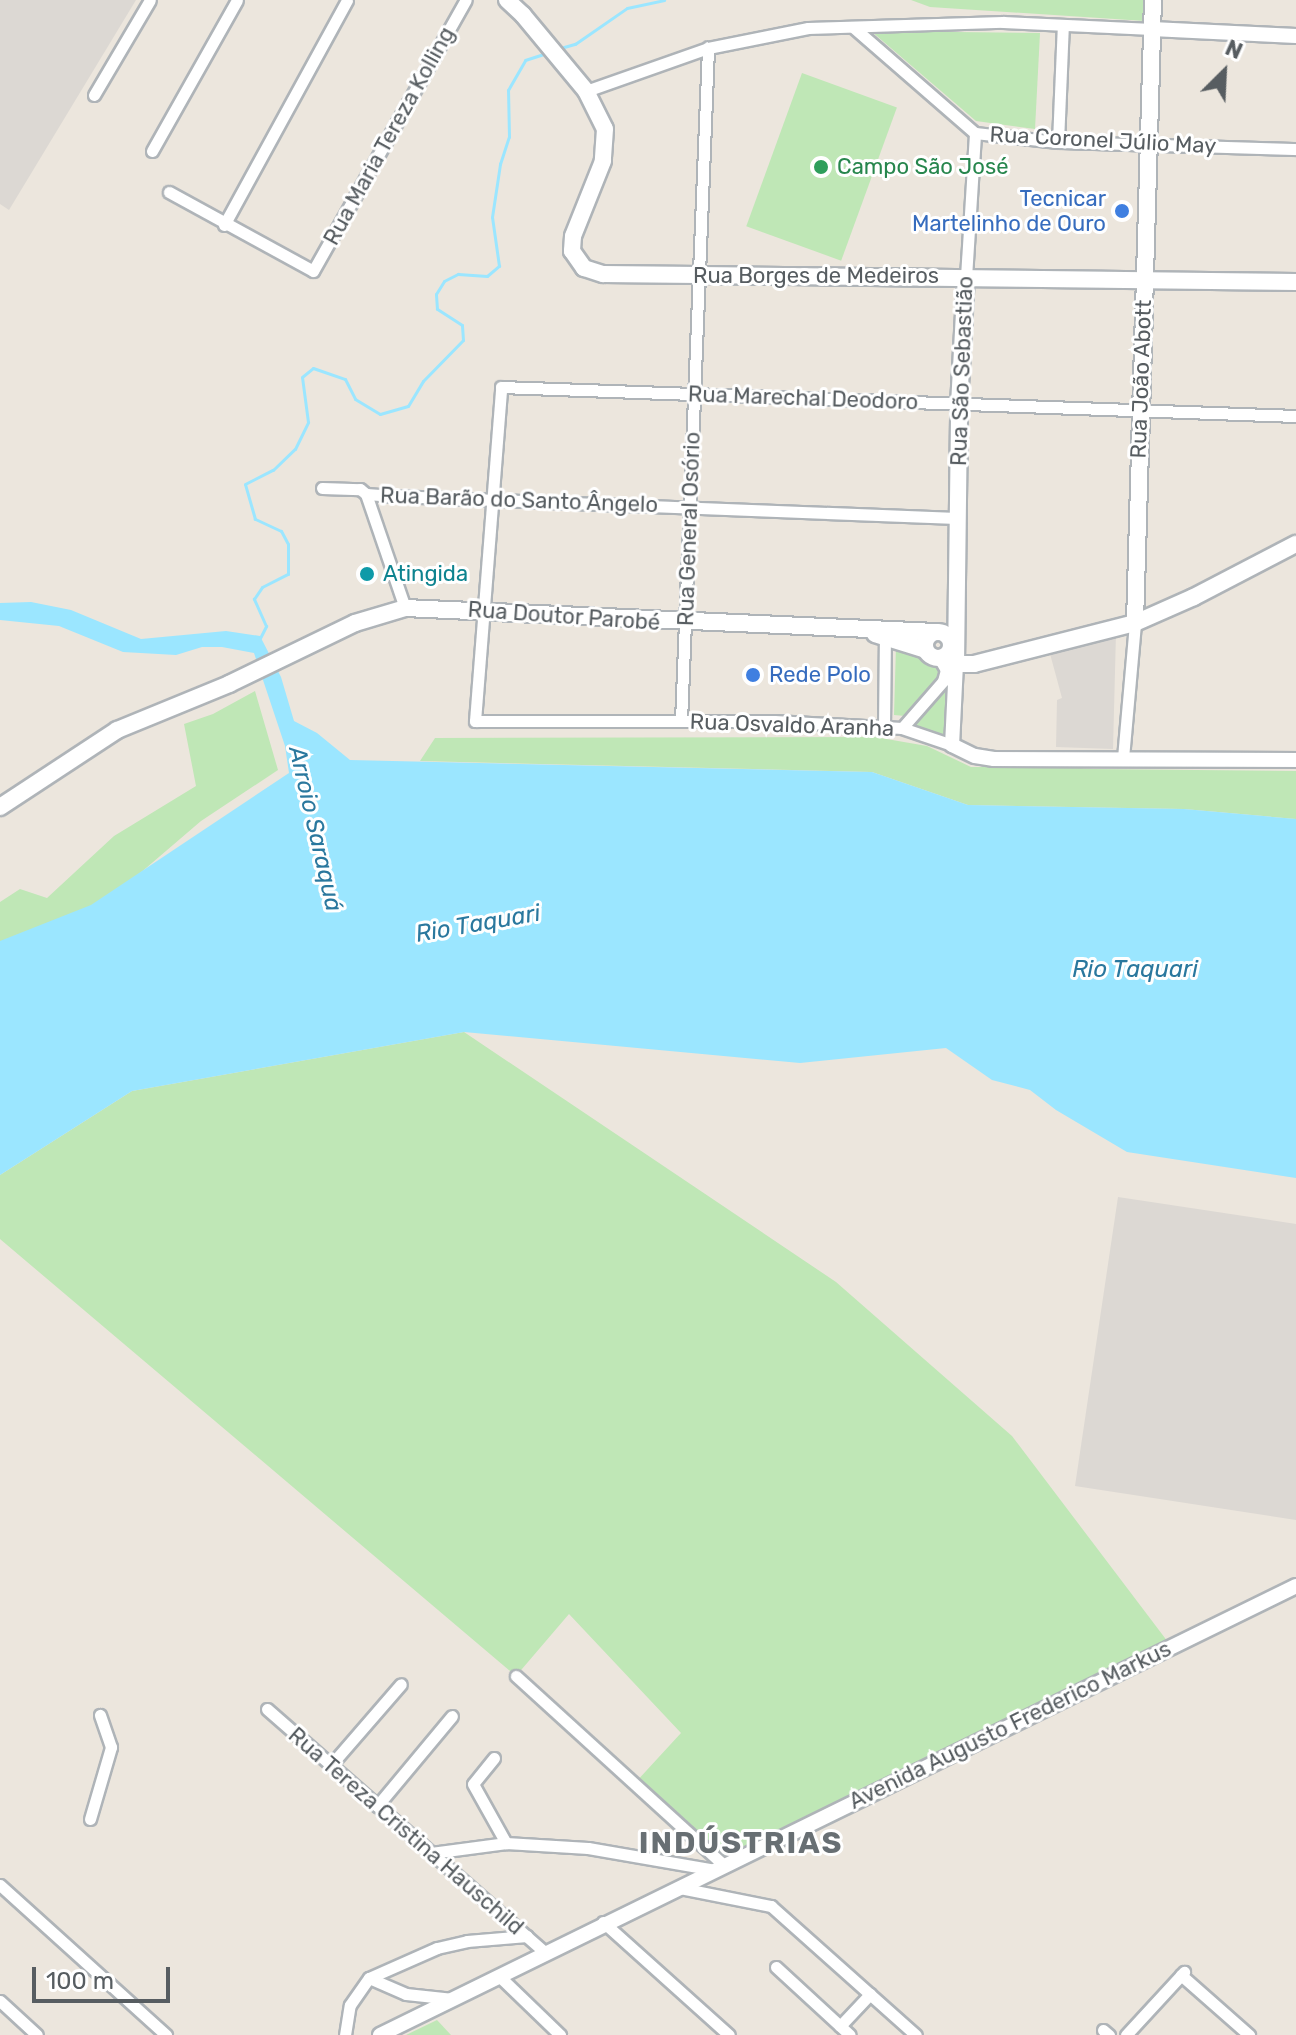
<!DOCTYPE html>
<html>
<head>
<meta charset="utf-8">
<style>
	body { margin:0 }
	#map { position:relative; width:1296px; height:2035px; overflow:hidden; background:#ece6dd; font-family:Rubik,sans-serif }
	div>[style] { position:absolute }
	.industrial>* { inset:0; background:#dcd8d3 }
	.green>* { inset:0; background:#bfe7b6; transform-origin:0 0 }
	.water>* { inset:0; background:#9be6ff }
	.stream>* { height:3px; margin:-1.5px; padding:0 1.5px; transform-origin:1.5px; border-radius:1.5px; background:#9be6ff }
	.roads { filter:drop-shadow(2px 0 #afb4b8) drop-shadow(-2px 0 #afb4b8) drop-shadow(0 2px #afb4b8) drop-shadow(0 -2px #afb4b8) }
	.minor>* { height:11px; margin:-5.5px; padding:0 5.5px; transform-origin:5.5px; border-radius:5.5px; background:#fff }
	.tertiary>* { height:14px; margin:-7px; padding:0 7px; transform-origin:7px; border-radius:7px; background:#fff }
	.secondary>* { height:16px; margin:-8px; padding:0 8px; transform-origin:8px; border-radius:8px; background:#fff }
	.secondary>.ring { margin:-8px; padding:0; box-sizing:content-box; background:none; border:16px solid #fff; border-radius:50% }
	.dots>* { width:22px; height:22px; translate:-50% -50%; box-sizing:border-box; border:4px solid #fff; border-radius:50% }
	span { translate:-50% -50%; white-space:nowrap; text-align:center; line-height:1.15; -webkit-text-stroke:6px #fff; paint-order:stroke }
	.street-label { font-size:22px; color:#575d61 }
	.leisure-label { font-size:22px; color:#27864d }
	.left { translate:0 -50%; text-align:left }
	.shop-label { font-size:22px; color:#366cbe }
	.right { translate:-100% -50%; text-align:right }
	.culture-label { font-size:22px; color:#0d838f }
	.water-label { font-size:24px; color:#2a789e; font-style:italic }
	.district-label { font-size:30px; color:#686f73; font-weight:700; letter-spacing:2px }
	.north { position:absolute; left:1184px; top:32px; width:80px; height:80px; -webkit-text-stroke:6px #fff; paint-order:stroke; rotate:24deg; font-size:22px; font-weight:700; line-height:32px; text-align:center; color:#575d61 }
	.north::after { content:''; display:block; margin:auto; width:28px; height:36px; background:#575d61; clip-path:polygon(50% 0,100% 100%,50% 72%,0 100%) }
	.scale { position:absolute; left:32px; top:1967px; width:138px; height:36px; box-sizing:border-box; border:4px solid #575d61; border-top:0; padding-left:10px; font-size:24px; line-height:28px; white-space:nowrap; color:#575d61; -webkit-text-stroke:6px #fff; paint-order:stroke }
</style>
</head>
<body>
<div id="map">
	<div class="industrial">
		<div style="clip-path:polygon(0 0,136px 0,9px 210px,0 204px)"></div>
		<div style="clip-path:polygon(1116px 633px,1113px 749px,1056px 747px,1057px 700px,1062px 698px,1049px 650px)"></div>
		<div style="clip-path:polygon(1118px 1197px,1296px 1224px,1296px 1520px,1075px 1486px)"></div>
	</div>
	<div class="green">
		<div style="clip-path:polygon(911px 0,1145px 0,1145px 21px,930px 7px)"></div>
		<div style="clip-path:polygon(871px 31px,1040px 33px,1035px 129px,976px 121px)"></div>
		<div style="left:802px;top:73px;width:101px;height:163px;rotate:20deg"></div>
		<div style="clip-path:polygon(896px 646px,943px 665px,943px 676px,905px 716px,894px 715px)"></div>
		<div style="clip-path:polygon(943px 689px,949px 690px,949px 740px,910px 726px)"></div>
		<div style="clip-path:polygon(255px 691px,278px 770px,201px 821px,90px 916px,0 945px,0 902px,20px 889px,47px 898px,114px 836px,196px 786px,184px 724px,213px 714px)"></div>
		<div style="clip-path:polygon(875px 737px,927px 746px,971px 767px,1008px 767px,1009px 763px,1094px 769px,1296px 771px,1296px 819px,1184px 809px,968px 805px,872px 772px,420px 761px,435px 738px)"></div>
		<div style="clip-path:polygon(464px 1032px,836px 1282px,1012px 1436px,1171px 1646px,724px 1865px,635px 1783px,681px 1733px,569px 1614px,516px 1676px,0 1239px,0 1175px,132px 1091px)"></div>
		<div style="clip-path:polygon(437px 2020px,451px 2035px,406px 2035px)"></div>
	</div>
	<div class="water">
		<div style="clip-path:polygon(31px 602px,71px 610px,141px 639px,226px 631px,260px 636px,281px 677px,294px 721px,317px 733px,350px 760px,872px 772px,968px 805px,1184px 809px,1296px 819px,1296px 1178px,1127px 1152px,1056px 1110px,1030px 1090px,992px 1080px,946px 1048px,800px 1063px,464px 1032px,132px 1091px,0 1175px,0 941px,91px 905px,289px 773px,285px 746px,254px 653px,222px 647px,202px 647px,176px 655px,123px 652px,59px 626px,0 620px,0 603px)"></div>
	</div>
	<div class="stream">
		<div style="left:557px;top:49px;width:19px;rotate:-16deg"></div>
		<div style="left:575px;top:44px;width:63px;rotate:-34.7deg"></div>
		<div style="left:627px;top:8px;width:38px;rotate:-12deg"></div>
		<div style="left:259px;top:640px;width:16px;rotate:-63deg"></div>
		<div style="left:266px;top:626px;width:30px;rotate:-114deg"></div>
		<div style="left:254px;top:599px;width:14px;rotate:-56deg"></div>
		<div style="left:262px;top:587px;width:29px;rotate:-27deg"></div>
		<div style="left:288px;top:574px;width:30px;rotate:-90deg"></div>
		<div style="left:288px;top:544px;width:15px;rotate:-118deg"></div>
		<div style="left:281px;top:531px;width:29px;rotate:-155deg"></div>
		<div style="left:255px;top:519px;width:36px;rotate:-106deg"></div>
		<div style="left:245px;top:484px;width:31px;rotate:-27deg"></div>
		<div style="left:273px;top:470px;width:30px;rotate:-44deg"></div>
		<div style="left:295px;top:449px;width:30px;rotate:-64deg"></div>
		<div style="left:308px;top:422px;width:45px;rotate:-97.6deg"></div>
		<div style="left:302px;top:377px;width:14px;rotate:-39deg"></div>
		<div style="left:313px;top:368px;width:34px;rotate:19deg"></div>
		<div style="left:345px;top:379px;width:22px;rotate:63deg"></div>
		<div style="left:355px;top:399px;width:29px;rotate:31deg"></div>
		<div style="left:380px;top:414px;width:29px;rotate:-16deg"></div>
		<div style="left:408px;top:406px;width:29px;rotate:-59deg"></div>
		<div style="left:423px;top:381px;width:57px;rotate:-45.7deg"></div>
		<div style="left:463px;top:340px;width:15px;rotate:-94deg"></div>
		<div style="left:462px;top:325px;width:30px;rotate:-147deg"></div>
		<div style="left:437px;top:309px;width:15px;rotate:-94deg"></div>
		<div style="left:436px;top:294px;width:15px;rotate:-58deg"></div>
		<div style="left:444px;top:281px;width:16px;rotate:-27deg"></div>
		<div style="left:458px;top:274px;width:29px;rotate:4deg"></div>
		<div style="left:487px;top:276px;width:16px;rotate:-40deg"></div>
		<div style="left:499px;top:266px;width:49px;rotate:-98.1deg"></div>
		<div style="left:492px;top:217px;width:54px;rotate:-81.4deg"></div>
		<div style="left:500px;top:164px;width:28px;rotate:-72deg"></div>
		<div style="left:509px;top:137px;width:47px;rotate:-91.2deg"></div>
		<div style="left:508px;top:90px;width:34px;rotate:-60deg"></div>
		<div style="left:525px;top:60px;width:22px;rotate:-18deg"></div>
	</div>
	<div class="roads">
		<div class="minor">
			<div style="left:853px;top:27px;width:162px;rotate:41deg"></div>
			<div style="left:975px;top:133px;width:83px;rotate:6.2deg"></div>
			<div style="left:1058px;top:142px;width:238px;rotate:1.7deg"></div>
			<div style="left:586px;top:91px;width:129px;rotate:-19.4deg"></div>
			<div style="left:708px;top:48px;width:102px;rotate:-11.3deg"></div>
			<div style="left:808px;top:28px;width:195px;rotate:-1.8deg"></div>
			<div style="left:1003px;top:22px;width:149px;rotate:2.7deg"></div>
			<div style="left:94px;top:95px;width:110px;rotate:-59.5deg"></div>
			<div style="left:1058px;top:142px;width:117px;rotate:-87.6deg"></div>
			<div style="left:152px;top:151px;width:173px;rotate:-60.6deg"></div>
			<div style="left:169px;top:192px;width:164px;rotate:28.7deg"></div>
			<div style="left:313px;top:271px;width:311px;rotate:-60.6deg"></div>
			<div style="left:224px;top:225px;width:256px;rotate:-61.3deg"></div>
			<div style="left:966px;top:277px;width:144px;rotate:-86.4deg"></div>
			<div style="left:322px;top:488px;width:38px;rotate:2deg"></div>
			<div style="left:360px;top:489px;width:8px;rotate:40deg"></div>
			<div style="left:366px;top:494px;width:28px;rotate:4deg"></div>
			<div style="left:394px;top:496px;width:563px;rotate:2.24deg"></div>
			<div style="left:366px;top:494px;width:120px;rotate:71.1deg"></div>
			<div style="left:681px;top:721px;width:674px;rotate:-87.7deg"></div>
			<div style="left:884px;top:727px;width:89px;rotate:-89.4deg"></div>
			<div style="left:902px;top:728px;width:62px;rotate:-48.9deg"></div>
			<div style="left:943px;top:681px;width:11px;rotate:-75deg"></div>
			<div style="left:946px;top:670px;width:14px;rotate:-120deg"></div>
			<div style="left:952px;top:745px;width:53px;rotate:-161.2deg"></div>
			<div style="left:902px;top:728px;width:128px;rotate:-176.9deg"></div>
			<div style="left:774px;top:721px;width:299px;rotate:180deg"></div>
			<div style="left:475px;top:721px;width:335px;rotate:-85.5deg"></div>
			<div style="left:501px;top:387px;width:796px;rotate:2.09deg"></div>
			<div style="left:1123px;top:758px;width:136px;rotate:-84.9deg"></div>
			<div style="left:516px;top:1676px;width:281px;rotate:42.3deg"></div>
			<div style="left:267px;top:1709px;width:369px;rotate:41.2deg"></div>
			<div style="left:494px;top:1758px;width:33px;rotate:129deg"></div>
			<div style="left:473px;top:1784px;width:68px;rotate:60.8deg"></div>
			<div style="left:330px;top:1766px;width:108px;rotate:-49.1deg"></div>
			<div style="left:377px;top:1806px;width:117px;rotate:-50.2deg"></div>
			<div style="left:90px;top:1819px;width:75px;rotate:-73.7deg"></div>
			<div style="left:111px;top:1747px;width:34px;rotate:-109deg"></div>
			<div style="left:431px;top:1853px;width:76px;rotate:-7.6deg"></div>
			<div style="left:506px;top:1843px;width:82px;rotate:3.5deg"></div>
			<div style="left:588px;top:1848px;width:129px;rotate:9.8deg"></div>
			<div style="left:0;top:1885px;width:224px;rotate:42.1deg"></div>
			<div style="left:680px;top:1888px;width:93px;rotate:11.2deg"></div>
			<div style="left:771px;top:1906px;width:194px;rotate:41.7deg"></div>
			<div style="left:603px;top:1922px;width:169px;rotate:41.9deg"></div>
			<div style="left:776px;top:1967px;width:100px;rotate:42.6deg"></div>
			<div style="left:1181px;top:1975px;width:91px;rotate:41.4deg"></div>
			<div style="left:499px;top:1976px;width:85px;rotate:44deg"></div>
			<div style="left:369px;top:1978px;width:40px;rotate:23.4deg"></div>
			<div style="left:406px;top:1994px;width:47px;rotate:6.1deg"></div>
			<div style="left:0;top:2001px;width:50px;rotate:42.6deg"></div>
			<div style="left:840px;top:2026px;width:44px;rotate:-46.8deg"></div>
			<div style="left:1103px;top:2030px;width:8px;rotate:40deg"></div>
			<div style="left:345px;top:2035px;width:30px;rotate:-81deg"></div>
			<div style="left:350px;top:2005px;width:33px;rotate:-55deg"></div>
			<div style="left:369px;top:1978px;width:74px;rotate:-23.8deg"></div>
			<div style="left:437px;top:1948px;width:31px;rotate:-13deg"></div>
			<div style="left:467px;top:1941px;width:60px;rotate:-4.8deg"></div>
			<div style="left:1126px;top:2035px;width:86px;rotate:-47.4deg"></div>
		</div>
		<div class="tertiary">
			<div style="left:1152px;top:29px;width:144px;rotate:2.8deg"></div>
			<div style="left:956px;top:664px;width:81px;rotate:92.8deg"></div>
			<div style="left:952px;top:745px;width:25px;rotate:26deg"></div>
			<div style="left:975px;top:756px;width:19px;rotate:9deg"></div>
			<div style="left:994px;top:759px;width:302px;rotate:0.2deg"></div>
			<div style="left:380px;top:2035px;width:1020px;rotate:-26.11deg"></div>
		</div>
		<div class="secondary">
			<div style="left:507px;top:0;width:22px;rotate:43deg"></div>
			<div style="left:523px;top:15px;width:99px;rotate:50.3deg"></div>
			<div style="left:586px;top:91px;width:42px;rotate:63.4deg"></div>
			<div style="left:605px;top:129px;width:32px;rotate:94deg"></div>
			<div style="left:603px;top:161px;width:81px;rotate:111.8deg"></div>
			<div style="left:573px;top:236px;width:15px;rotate:94deg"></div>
			<div style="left:572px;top:251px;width:21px;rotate:55deg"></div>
			<div style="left:584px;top:268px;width:20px;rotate:18deg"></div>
			<div style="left:603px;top:274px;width:96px;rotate:0.6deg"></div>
			<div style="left:699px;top:275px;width:597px;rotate:0.67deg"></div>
			<div style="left:1135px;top:623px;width:623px;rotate:-88.35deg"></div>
			<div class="ring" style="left:925px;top:632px;width:10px;height:10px"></div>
			<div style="left:875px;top:634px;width:53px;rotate:17.4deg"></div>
			<div style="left:942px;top:658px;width:15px;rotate:23deg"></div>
			<div style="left:956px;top:664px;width:18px"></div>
			<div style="left:974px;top:664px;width:166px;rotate:-14.3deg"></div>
			<div style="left:1135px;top:623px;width:64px;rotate:-23.8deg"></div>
			<div style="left:1194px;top:597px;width:115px;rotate:-27.5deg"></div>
			<div style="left:956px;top:664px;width:259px;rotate:-89.3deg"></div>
			<div style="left:959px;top:405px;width:128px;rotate:-86.9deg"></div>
			<div style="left:0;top:807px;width:140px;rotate:-33.3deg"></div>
			<div style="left:117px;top:730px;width:121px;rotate:-22.3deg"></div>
			<div style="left:229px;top:684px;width:140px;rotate:-25.8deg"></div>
			<div style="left:355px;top:623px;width:52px;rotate:-16.7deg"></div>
			<div style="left:405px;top:608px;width:532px;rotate:2.59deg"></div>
		</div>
	</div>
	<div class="dots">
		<div style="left:821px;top:167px;background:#2e9e5b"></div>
		<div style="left:1122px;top:211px;background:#3f7fe0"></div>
		<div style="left:367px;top:574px;background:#0f9aa8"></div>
		<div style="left:753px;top:675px;background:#3f7fe0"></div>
	</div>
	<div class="street-label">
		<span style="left:389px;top:136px;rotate:-61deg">Rua Maria Tereza Kolling</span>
		<span style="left:1103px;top:140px;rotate:3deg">Rua Coronel Júlio May</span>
		<span style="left:816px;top:276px">Rua Borges de Medeiros</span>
		<span style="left:962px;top:371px;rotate:-88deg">Rua São Sebastião</span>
		<span style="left:1141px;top:379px;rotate:-88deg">Rua João Abott</span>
		<span style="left:803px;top:398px;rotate:2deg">Rua Marechal Deodoro</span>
		<span style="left:519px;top:500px;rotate:2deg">Rua Barão do Santo Ângelo</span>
		<span style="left:689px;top:529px;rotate:-88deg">Rua General Osório</span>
		<span style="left:564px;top:616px;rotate:4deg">Rua Doutor Parobé</span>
		<span style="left:792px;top:725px;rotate:2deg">Rua Osvaldo Aranha</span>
		<span style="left:1010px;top:1725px;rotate:-26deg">Avenida Augusto Frederico Markus</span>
		<span style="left:406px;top:1831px;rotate:41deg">Rua Tereza Cristina Hauschild</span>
	</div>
	<div class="leisure-label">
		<span class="left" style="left:837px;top:167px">Campo São José</span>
	</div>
	<div class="shop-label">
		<span class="right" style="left:1106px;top:211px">Tecnicar<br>Martelinho de Ouro</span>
		<span class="left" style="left:769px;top:675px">Rede Polo</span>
	</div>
	<div class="culture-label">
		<span class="left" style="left:383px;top:574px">Atingida</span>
	</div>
	<div class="water-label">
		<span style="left:315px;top:829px;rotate:77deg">Arroio Saraquá</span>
		<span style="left:478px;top:924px;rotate:-10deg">Rio Taquari</span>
		<span style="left:1135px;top:970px">Rio Taquari</span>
	</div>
	<div class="district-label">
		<span style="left:741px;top:1843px">INDÚSTRIAS</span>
	</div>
	<div class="north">N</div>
	<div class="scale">100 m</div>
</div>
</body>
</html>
